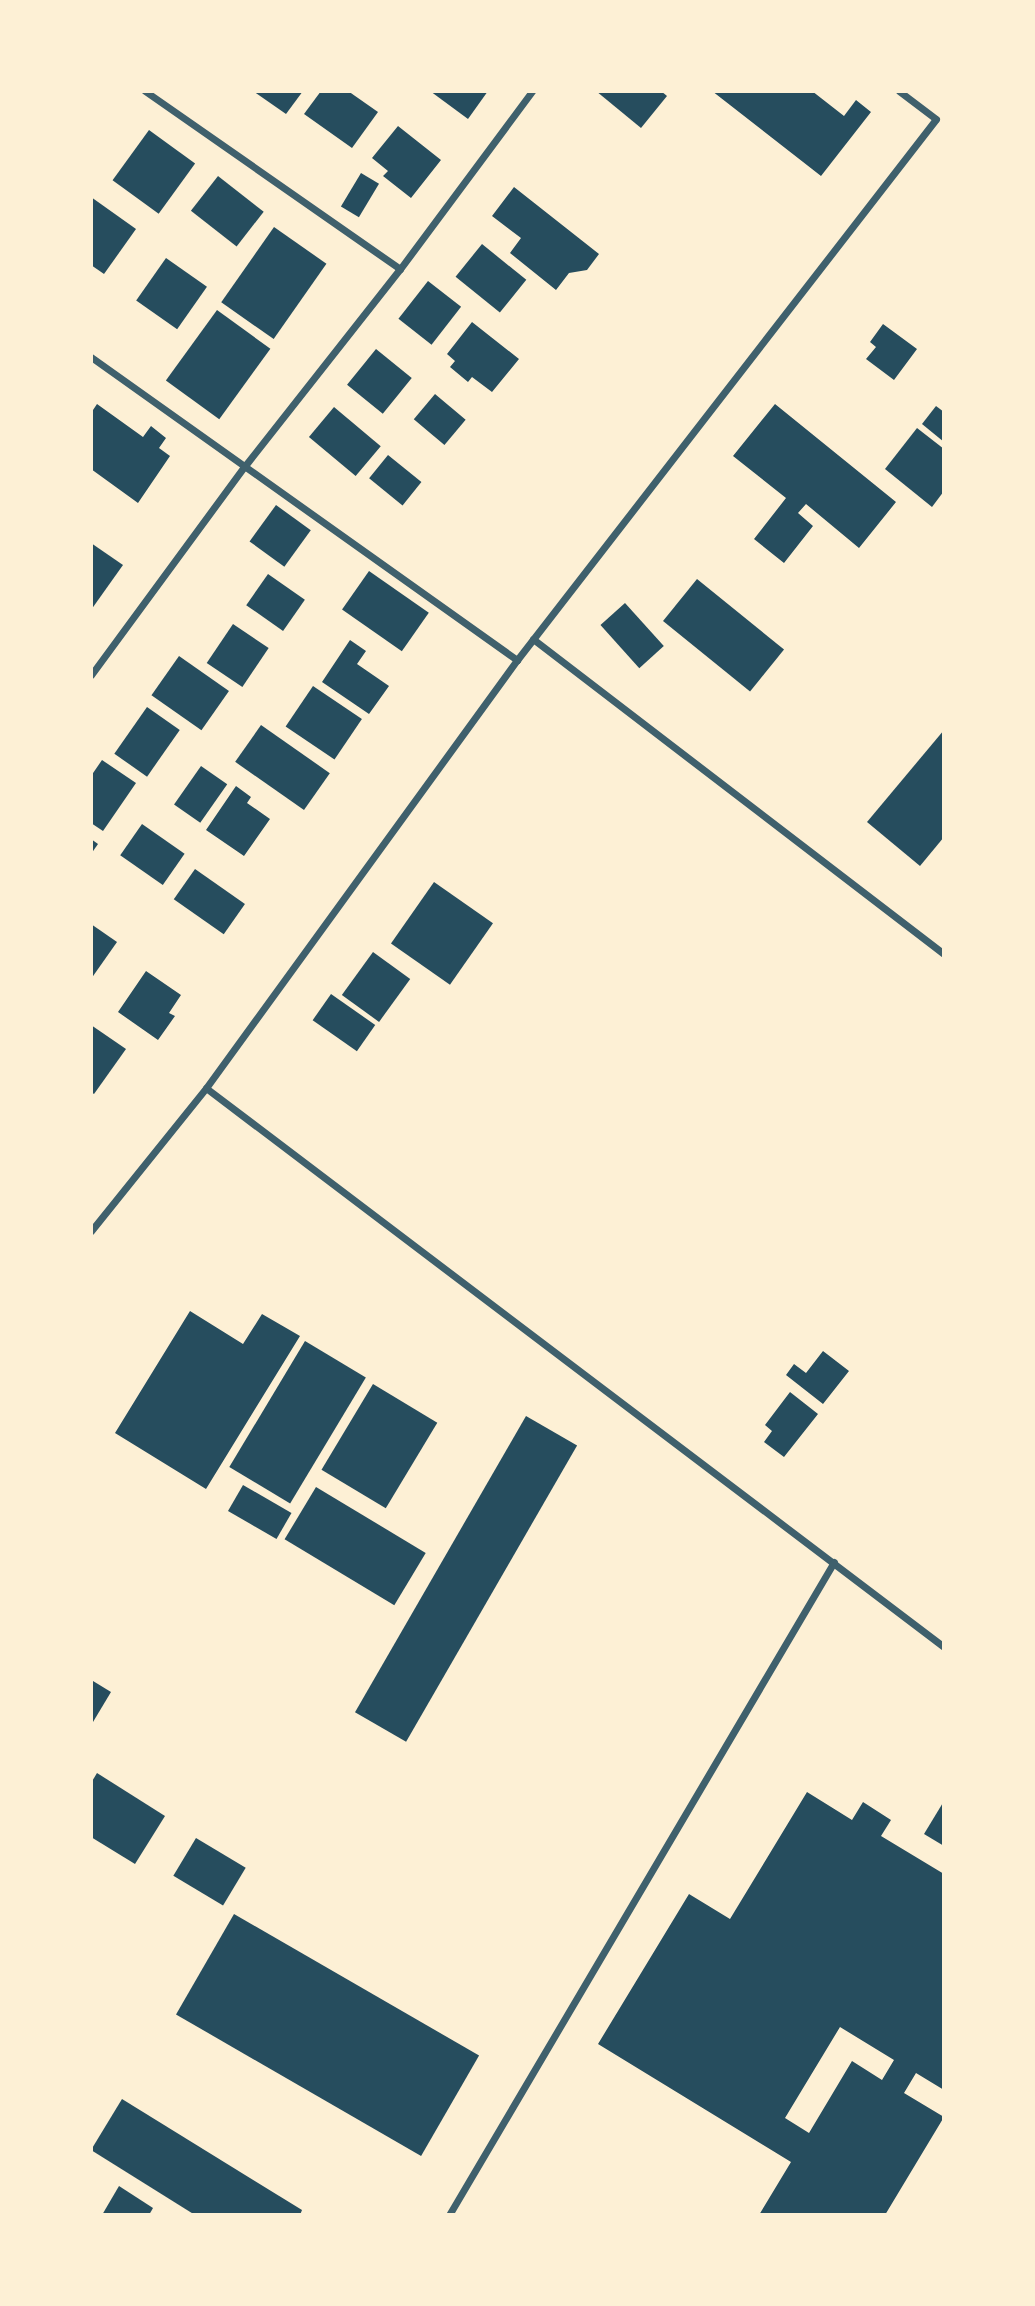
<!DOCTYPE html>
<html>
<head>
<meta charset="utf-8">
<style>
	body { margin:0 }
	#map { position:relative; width:1035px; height:2306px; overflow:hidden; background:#fdf0d5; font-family:Rubik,sans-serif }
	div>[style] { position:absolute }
	.building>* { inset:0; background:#264d5e; transform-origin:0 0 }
	.minor>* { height:7px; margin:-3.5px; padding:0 3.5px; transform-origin:3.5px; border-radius:3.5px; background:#3f606c }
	span { translate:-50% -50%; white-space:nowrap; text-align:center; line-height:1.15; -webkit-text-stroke:5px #fdf0d5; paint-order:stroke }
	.frame { position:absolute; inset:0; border:93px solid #fdf0d5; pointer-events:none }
</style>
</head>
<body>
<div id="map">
	<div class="building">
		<div style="clip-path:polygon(253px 91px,303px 91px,286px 114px)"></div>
		<div style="clip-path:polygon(321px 91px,348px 91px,378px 112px,352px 148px,304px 114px)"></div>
		<div style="clip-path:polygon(430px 91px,488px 91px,468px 119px)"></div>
		<div style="clip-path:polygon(596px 91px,661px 91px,667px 96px,641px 128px)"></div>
		<div style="clip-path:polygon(712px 91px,812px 91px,844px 116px,856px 100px,871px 112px,821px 176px)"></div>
		<div style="clip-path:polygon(398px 126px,441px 160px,411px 198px,383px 176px,388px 171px,372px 158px)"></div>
		<div style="left:149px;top:130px;width:57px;height:62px;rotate:36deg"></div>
		<div style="left:361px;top:173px;width:21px;height:39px;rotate:31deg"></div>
		<div style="left:218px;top:176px;width:58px;height:44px;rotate:38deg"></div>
		<div style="clip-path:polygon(514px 187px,599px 254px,587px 270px,569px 273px,556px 290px,510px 253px,521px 238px,492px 216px)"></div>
		<div style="clip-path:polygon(91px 197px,136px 229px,104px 274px,91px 265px)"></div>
		<div style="left:274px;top:227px;width:64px;height:92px;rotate:35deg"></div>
		<div style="left:482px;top:244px;width:57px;height:42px;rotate:39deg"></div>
		<div style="left:166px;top:258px;width:50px;height:52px;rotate:35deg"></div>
		<div style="left:428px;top:281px;width:42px;height:48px;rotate:38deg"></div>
		<div style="left:217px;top:310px;width:66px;height:87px;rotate:36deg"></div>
		<div style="clip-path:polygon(472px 322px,519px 359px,492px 392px,472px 377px,468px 382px,450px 367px,455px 361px,447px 354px)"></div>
		<div style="clip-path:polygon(883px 324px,917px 349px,894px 380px,866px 359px,876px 347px,870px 342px)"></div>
		<div style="left:376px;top:349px;width:46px;height:46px;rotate:39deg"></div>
		<div style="left:435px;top:394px;width:40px;height:33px;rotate:40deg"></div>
		<div style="clip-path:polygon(97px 404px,143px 437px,151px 426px,166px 438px,159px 448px,170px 456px,138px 503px,91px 469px,91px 413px)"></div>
		<div style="clip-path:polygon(775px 404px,896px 502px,859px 548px,806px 504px,798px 513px,813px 526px,784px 563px,754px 539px,786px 498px,733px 456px)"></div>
		<div style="clip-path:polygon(936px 406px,944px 412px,944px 442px,922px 424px)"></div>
		<div style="left:334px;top:407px;width:61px;height:39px;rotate:40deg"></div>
		<div style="clip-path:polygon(917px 428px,944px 449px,944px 491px,932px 507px,885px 469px)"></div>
		<div style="left:388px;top:455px;width:43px;height:30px;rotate:39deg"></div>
		<div style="left:276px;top:505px;width:43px;height:45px;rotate:36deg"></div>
		<div style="clip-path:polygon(91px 543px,123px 565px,91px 610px)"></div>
		<div style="left:369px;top:571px;width:73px;height:47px;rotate:35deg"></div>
		<div style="left:268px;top:574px;width:45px;height:38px;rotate:35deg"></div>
		<div style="left:697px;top:579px;width:112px;height:54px;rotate:39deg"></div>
		<div style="left:625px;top:603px;width:58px;height:33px;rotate:48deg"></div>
		<div style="left:233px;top:624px;width:43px;height:47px;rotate:34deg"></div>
		<div style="clip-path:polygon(350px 640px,366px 651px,357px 664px,389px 686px,369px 714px,322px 682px)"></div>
		<div style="left:179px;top:656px;width:61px;height:48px;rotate:35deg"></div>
		<div style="left:313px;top:686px;width:59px;height:49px;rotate:34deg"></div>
		<div style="left:147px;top:707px;width:40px;height:57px;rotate:35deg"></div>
		<div style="left:261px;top:725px;width:84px;height:45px;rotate:35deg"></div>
		<div style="clip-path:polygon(944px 730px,944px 837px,920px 866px,867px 822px)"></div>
		<div style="clip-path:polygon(102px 760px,136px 783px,103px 831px,91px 823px,91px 776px)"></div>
		<div style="left:201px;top:766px;width:32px;height:47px;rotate:35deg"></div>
		<div style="clip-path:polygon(236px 786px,251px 797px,247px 803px,270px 819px,244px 856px,206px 830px)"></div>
		<div style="left:142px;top:824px;width:52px;height:38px;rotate:35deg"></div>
		<div style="clip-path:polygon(91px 839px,98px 844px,91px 854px)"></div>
		<div style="left:195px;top:869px;width:61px;height:37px;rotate:35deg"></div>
		<div style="left:434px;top:882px;width:72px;height:75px;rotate:35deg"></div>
		<div style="clip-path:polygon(91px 924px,117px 942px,91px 979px)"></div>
		<div style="left:373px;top:952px;width:46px;height:53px;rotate:36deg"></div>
		<div style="clip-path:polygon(146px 971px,181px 995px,169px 1013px,175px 1016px,158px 1040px,118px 1012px)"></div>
		<div style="left:331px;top:994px;width:54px;height:32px;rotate:35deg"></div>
		<div style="clip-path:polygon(91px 1025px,126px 1049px,94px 1094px,91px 1092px)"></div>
		<div style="clip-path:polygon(190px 1311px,243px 1344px,262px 1314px,300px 1336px,206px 1489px,115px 1433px)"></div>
		<div style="left:305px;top:1341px;width:71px;height:147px;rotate:31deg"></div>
		<div style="clip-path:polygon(823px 1351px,849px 1371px,823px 1404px,786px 1375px,794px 1364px,806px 1373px)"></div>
		<div style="left:373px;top:1384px;width:75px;height:100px;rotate:31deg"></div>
		<div style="clip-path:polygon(790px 1392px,818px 1414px,784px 1457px,764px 1442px,772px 1431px,765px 1425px)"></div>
		<div style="left:526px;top:1416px;width:59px;height:342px;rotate:30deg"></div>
		<div style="left:243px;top:1485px;width:56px;height:30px;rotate:30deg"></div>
		<div style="left:316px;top:1487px;width:128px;height:61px;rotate:31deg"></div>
		<div style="clip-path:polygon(93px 1681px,111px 1692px,93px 1722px,91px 1720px)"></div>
		<div style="clip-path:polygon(97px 1773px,165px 1816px,135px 1864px,91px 1837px,91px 1783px)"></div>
		<div style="clip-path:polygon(evenodd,807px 1792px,852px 1820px,863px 1802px,891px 1820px,881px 1836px,944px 1874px,944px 2090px,916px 2073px,904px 2093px,944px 2117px,885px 2215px,759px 2215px,791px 2162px,598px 2044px,689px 1894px,730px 1919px,807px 1792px,840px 2027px,894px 2060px,882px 2080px,852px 2061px,809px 2133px,785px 2118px,840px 2027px)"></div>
		<div style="clip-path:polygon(944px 1801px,944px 1846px,924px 1834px)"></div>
		<div style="left:196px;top:1838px;width:58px;height:44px;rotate:31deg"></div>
		<div style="left:234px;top:1914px;width:283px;height:116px;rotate:30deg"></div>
		<div style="clip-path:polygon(122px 2099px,302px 2210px,300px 2215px,195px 2215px,91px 2150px)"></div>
		<div style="clip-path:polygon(119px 2186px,153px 2208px,149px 2215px,102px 2215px)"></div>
	</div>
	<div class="minor">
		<div style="left:145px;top:91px;width:311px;rotate:34.9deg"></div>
		<div style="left:91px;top:357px;width:523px;rotate:35.42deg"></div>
		<div style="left:533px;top:639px;width:518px;rotate:37.47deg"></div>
		<div style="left:91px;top:675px;width:258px;rotate:-53.7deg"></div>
		<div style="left:244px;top:467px;width:252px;rotate:-51.8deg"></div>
		<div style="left:400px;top:269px;width:222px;rotate:-53.4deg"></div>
		<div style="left:206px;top:1088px;width:926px;rotate:37.14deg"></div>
		<div style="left:91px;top:1231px;width:184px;rotate:-51.2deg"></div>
		<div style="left:206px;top:1088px;width:529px;rotate:-54deg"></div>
		<div style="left:517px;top:660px;width:684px;rotate:-52.24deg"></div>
		<div style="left:936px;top:119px;width:46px;rotate:-142.9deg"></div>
		<div style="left:449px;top:2215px;width:758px;rotate:-59.48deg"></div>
	</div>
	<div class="frame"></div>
</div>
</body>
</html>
